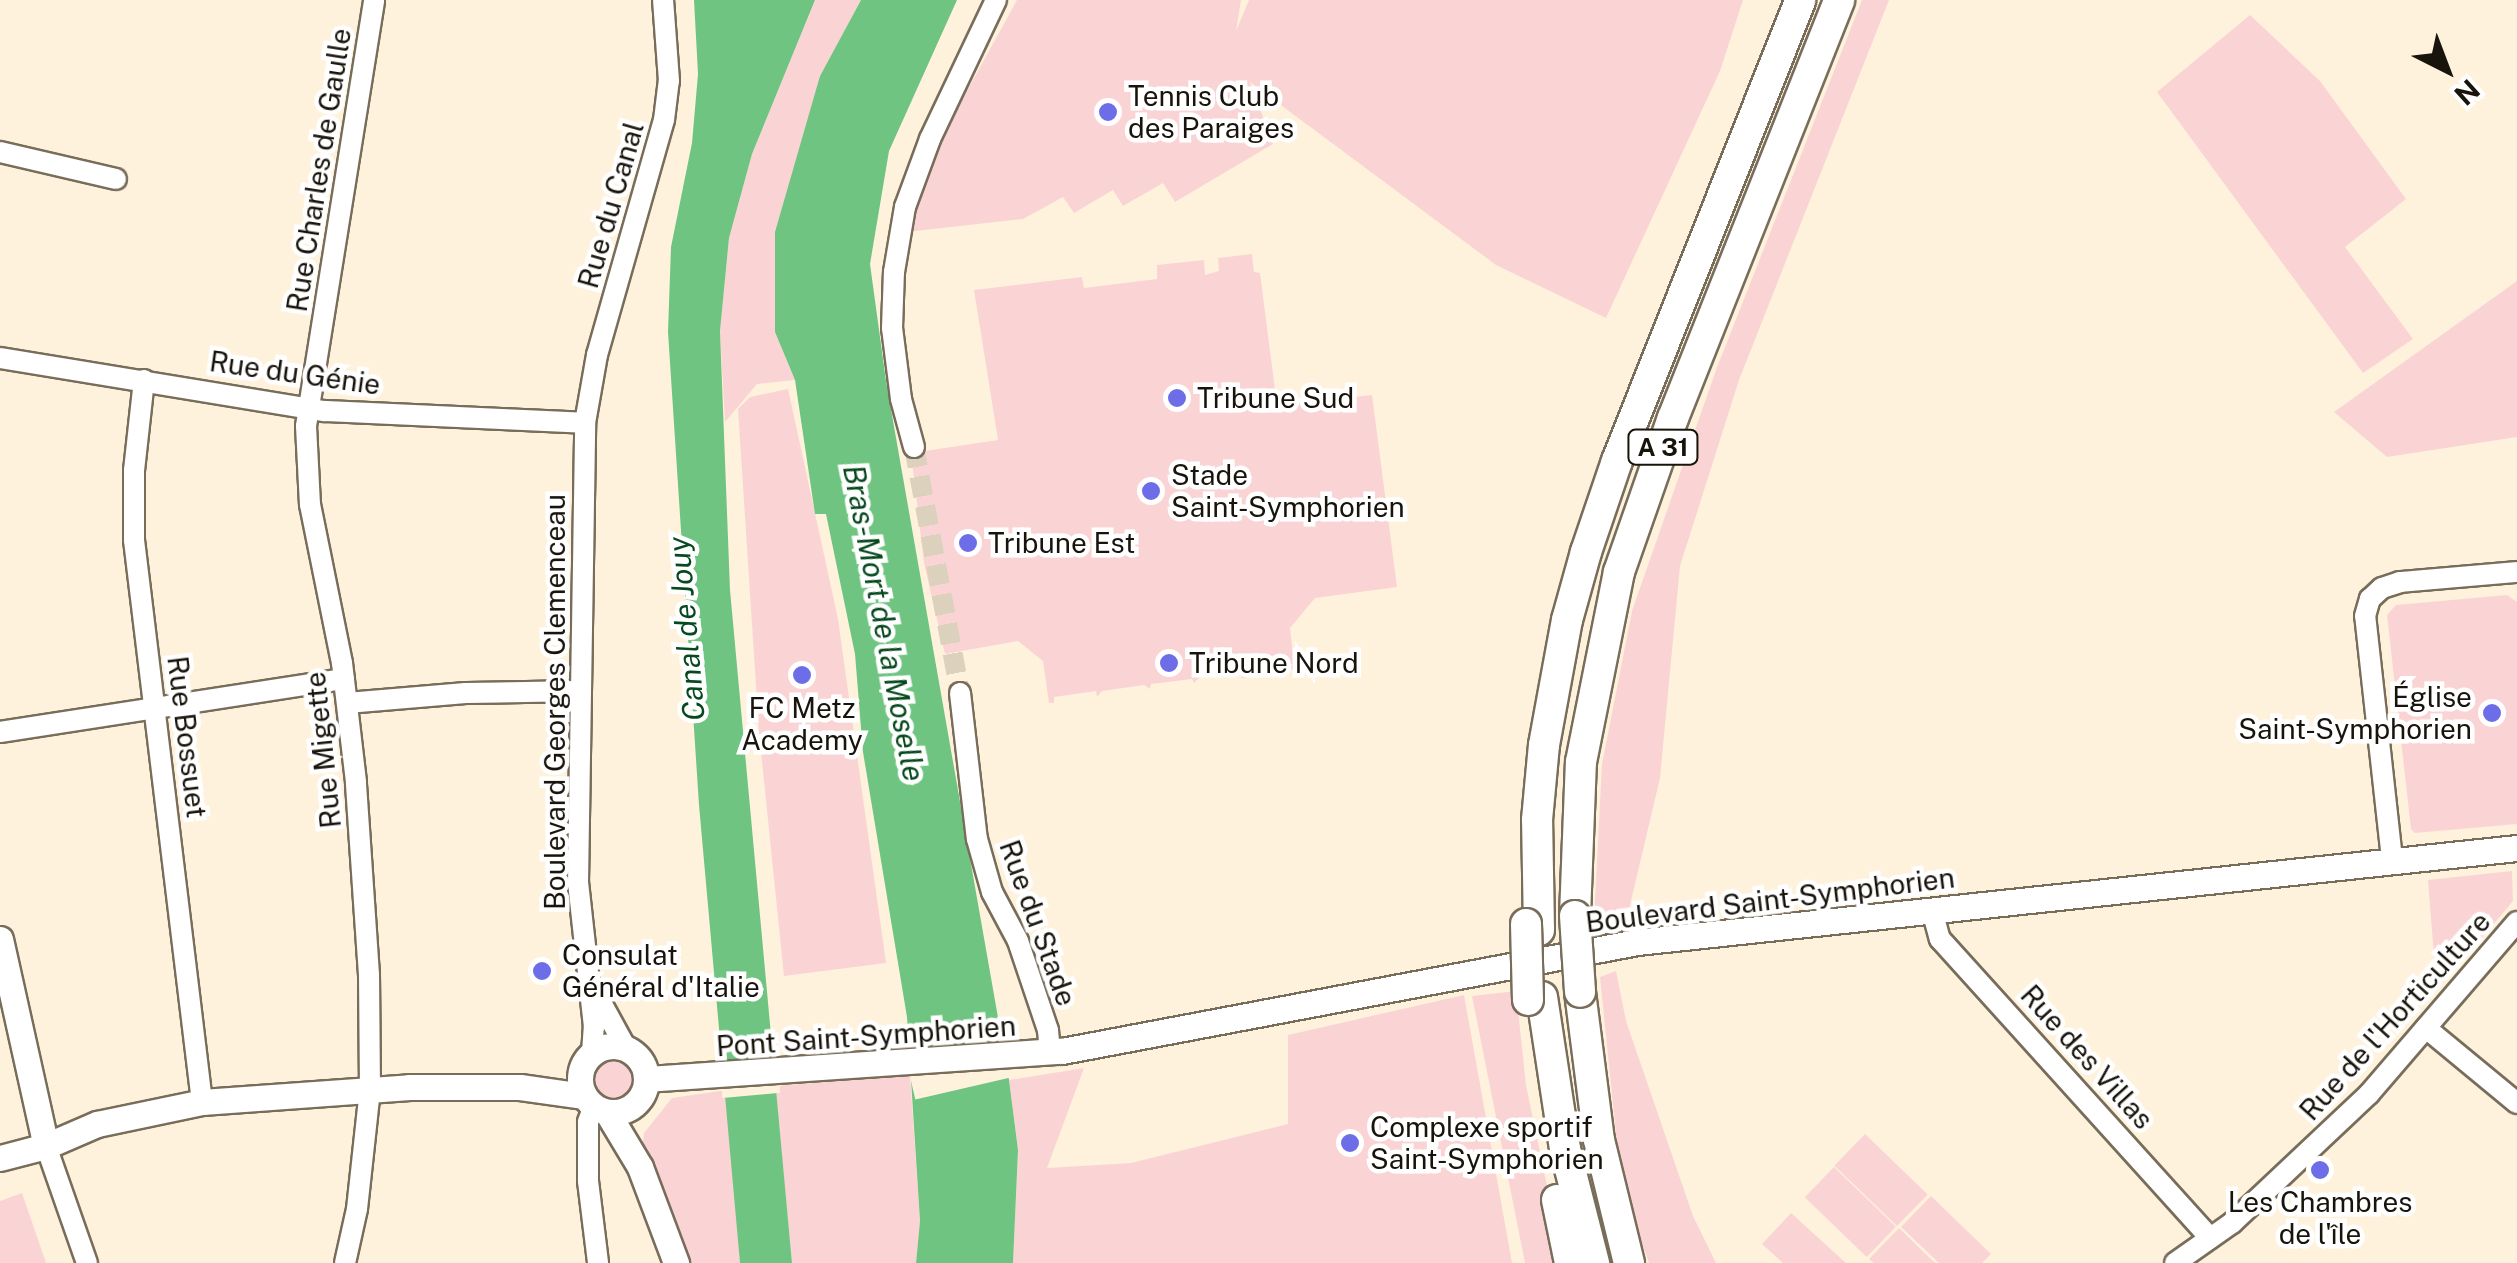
<!DOCTYPE html>
<html>
<head>
<meta charset="utf-8">
<style>
	body { margin:0 }
	#map { position:relative; width:2517px; height:1263px; overflow:hidden; background:#fef2dc; font-family:"Public Sans",sans-serif }
	div>[style] { position:absolute }
	.green>* { inset:0; background:#fad4d4; transform-origin:0 0 }
	.round { border-radius:50% }
	.water>* { inset:0; background:#6ec480 }
	.pier>* { inset:0; background:#fef2dc; transform-origin:0 0 }
	.minor-tunnel>* { height:20px; margin-top:-10px; transform-origin:0; background:repeating-linear-gradient(90deg,#dcd1bd 0 20px,transparent 0 30px) }
	.roads { filter:drop-shadow(2px 0 #786d5a) drop-shadow(-2px 0 #786d5a) drop-shadow(0 2px #786d5a) drop-shadow(0 -2px #786d5a) }
	.minor>* { height:20px; margin:-10px; padding:0 10px; transform-origin:10px; border-radius:10px; background:#fff }
	.major>* { height:25px; margin:-12.5px; padding:0 12.5px; transform-origin:12.5px; border-radius:12.5px; background:#fff }
	.major>.ring { margin:-12.5px; padding:0; box-sizing:content-box; background:none; border:25px solid #fff; border-radius:50% }
	.highway>* { height:30px; margin:-15px; padding:0 15px; transform-origin:15px; border-radius:15px; background:#fff }
	.bridges { filter:drop-shadow(2px 0 #786d5a) drop-shadow(-2px 0 #786d5a) drop-shadow(0 2px #786d5a) drop-shadow(0 -2px #786d5a) }
	.highway-bridge>* { height:30px; margin:-15px; padding:0 15px; transform-origin:15px; border-radius:15px; background:#fff }
	.dots>* { width:28px; height:28px; translate:-50% -50%; box-sizing:border-box; border:5px solid #fff; border-radius:50% }
	span { translate:-50% -50%; white-space:nowrap; text-align:center; line-height:1.15; -webkit-text-stroke:9px #fff; paint-order:stroke }
	.shield-label span { padding:2px 8px; background:#fff; border:2px solid; border-radius:8px; -webkit-text-stroke-width:0 }
	.shield-label { font-size:25px; color:#18140c; font-weight:700 }
	.poi-label { font-size:28px; color:#18140c }
	.left { translate:0 -50%; text-align:left }
	.right { translate:-100% -50%; text-align:right }
	.street-label { font-size:28px; color:#18140c }
	.water-label { font-size:30px; color:#07491e; font-style:italic }
	.north { position:absolute; left:2397px; top:20px; width:100px; height:100px; -webkit-text-stroke:8px #fff; paint-order:stroke; rotate:138deg; font-size:28px; font-weight:700; line-height:40px; text-align:center; color:#18140c }
	.north::after { content:''; display:block; margin:auto; width:35px; height:45px; background:#18140c; clip-path:polygon(50% 0,100% 100%,50% 72%,0 100%) }
</style>
</head>
<body>
<div id="map">
	<div class="green">
		<div style="clip-path:polygon(815px 0,861px 0,820px 76px,775px 332px,795px 380px,757px 384px,725px 422px,720px 331px,729px 238px,752px 154px)"></div>
		<div style="clip-path:polygon(1017px 0,1241px 0,1236px 31px,1249px 0,1743px 0,1720px 71px,1606px 318px,1496px 265px,1250px 82px,1273px 144px,1175px 202px,1163px 183px,1123px 206px,1113px 190px,1074px 213px,1063px 197px,1023px 219px,906px 232px,924px 169px)"></div>
		<div style="clip-path:polygon(1862px 0,1889px 0,1739px 380px,1680px 566px,1660px 778px,1627px 918px,1594px 920px,1602px 764px,1632px 611px,1716px 370px)"></div>
		<div style="clip-path:polygon(2250px 15px,2320px 81px,2406px 199px,2345px 247px,2413px 339px,2363px 373px,2157px 92px)"></div>
		<div style="clip-path:polygon(1252px 254px,1254px 272px,1260px 273px,1277px 405px,1372px 395px,1397px 587px,1315px 598px,1290px 628px,1295px 672px,1289px 666px,1247px 672px,1247px 678px,1242px 678px,1240px 673px,1199px 678px,1194px 683px,1192px 679px,1151px 684px,1150px 689px,1144px 685px,1102px 691px,1097px 697px,1096px 691px,1054px 697px,1054px 703px,1049px 703px,1043px 661px,1018px 641px,945px 654px,924px 563px,911px 453px,998px 440px,974px 290px,1082px 277px,1084px 288px,1157px 279px,1157px 265px,1204px 260px,1205px 275px,1219px 271px,1218px 258px)"></div>
		<div style="clip-path:polygon(2517px 281px,2517px 437px,2387px 457px,2334px 412px)"></div>
		<div style="clip-path:polygon(788px 389px,838px 619px,886px 963px,784px 976px,759px 732px,738px 409px,750px 397px)"></div>
		<div style="clip-path:polygon(2507px 595px,2517px 602px,2517px 824px,2415px 833px,2411px 829px,2387px 615px,2396px 605px)"></div>
		<div style="clip-path:polygon(2512px 871px,2513px 901px,2449px 977px,2436px 981px,2428px 880px)"></div>
		<div style="clip-path:polygon(1616px 971px,1626px 1021px,1693px 1216px,1716px 1263px,1649px 1263px,1634px 1221px,1619px 1163px,1600px 977px)"></div>
		<div style="clip-path:polygon(1516px 991px,1526px 1085px,1563px 1263px,1525px 1263px,1472px 996px)"></div>
		<div style="clip-path:polygon(1464px 995px,1512px 1263px,1013px 1263px,1018px 1150px,1009px 1080px,1084px 1068px,1047px 1168px,1131px 1163px,1288px 1124px,1288px 1035px)"></div>
		<div class="round" style="left:592px;top:1059px;width:40px;height:40px"></div>
		<div style="clip-path:polygon(910px 1075px,920px 1221px,916px 1263px,792px 1263px,775px 1086px)"></div>
		<div style="clip-path:polygon(727px 1090px,740px 1263px,676px 1263px,640px 1167px,644px 1133px,672px 1098px)"></div>
		<div style="left:1865px;top:1134px;width:87px;height:44px;rotate:44deg"></div>
		<div style="left:1834px;top:1167px;width:86px;height:42px;rotate:44deg"></div>
		<div style="clip-path:polygon(22px 1193px,46px 1263px,0 1263px,0 1201px)"></div>
		<div style="clip-path:polygon(1931px 1196px,1991px 1254px,1982px 1263px,1939px 1263px,1901px 1227px)"></div>
		<div style="clip-path:polygon(1791px 1213px,1846px 1263px,1783px 1263px,1762px 1244px)"></div>
		<div style="clip-path:polygon(1899px 1228px,1935px 1263px,1874px 1263px,1869px 1259px)"></div>
	</div>
	<div class="water">
		<div style="clip-path:polygon(694px 0,815px 0,752px 154px,729px 238px,720px 331px,730px 590px,792px 1263px,740px 1263px,699px 805px,668px 332px,671px 247px,692px 143px,698px 74px)"></div>
		<div style="clip-path:polygon(861px 0,957px 0,889px 151px,870px 264px,886px 381px,1009px 1080px,1018px 1150px,1013px 1263px,916px 1263px,920px 1221px,907px 1017px,863px 752px,855px 654px,826px 514px,815px 514px,795px 380px,775px 332px,775px 232px,820px 76px)"></div>
	</div>
	<div class="pier">
		<div style="left:1004px;top:1039px;width:39px;height:100px;rotate:77deg"></div>
		<div style="left:777px;top:1056px;width:37px;height:58px;rotate:85deg"></div>
	</div>
	<div class="minor-tunnel">
		<div style="left:914px;top:447px;width:250px;rotate:79.4deg"></div>
	</div>
	<div class="roads">
		<div class="minor">
			<div style="left:0;top:152px;width:119px;rotate:13.1deg"></div>
			<div style="left:0;top:358px;width:329px;rotate:9.3deg"></div>
			<div style="left:325px;top:411px;width:260px;rotate:2.6deg"></div>
			<div style="left:144px;top:380px;width:91px;rotate:96.3deg"></div>
			<div style="left:134px;top:470px;width:70px;rotate:90deg"></div>
			<div style="left:134px;top:540px;width:566px;rotate:83.1deg"></div>
			<div style="left:914px;top:447px;width:50px;rotate:-105.2deg"></div>
			<div style="left:901px;top:399px;width:72px;rotate:-97.2deg"></div>
			<div style="left:892px;top:328px;width:56px;rotate:-88deg"></div>
			<div style="left:894px;top:272px;width:66px;rotate:-80.4deg"></div>
			<div style="left:905px;top:207px;width:72px;rotate:-69.8deg"></div>
			<div style="left:930px;top:139px;width:154px;rotate:-64.6deg"></div>
			<div style="left:960px;top:693px;width:147px;rotate:83.4deg"></div>
			<div style="left:977px;top:839px;width:55px;rotate:74.2deg"></div>
			<div style="left:992px;top:892px;width:55px;rotate:62deg"></div>
			<div style="left:1018px;top:941px;width:94px;rotate:71.4deg"></div>
			<div style="left:1048px;top:1030px;width:23px;rotate:85deg"></div>
			<div style="left:347px;top:703px;width:119px;rotate:-4.8deg"></div>
			<div style="left:466px;top:693px;width:115px;rotate:-1deg"></div>
			<div style="left:0;top:732px;width:348px;rotate:-8.8deg"></div>
			<div style="left:2392px;top:859px;width:244px;rotate:-96.3deg"></div>
			<div style="left:2365px;top:616px;width:18px;rotate:-74deg"></div>
			<div style="left:2370px;top:599px;width:16px;rotate:-43deg"></div>
			<div style="left:2382px;top:588px;width:19px;rotate:-18deg"></div>
			<div style="left:2400px;top:582px;width:117px;rotate:-4.9deg"></div>
			<div style="left:1932px;top:910px;width:30px;rotate:75deg"></div>
			<div style="left:1940px;top:939px;width:403px;rotate:47.9deg"></div>
			<div style="left:597px;top:995px;width:63px;rotate:61.4deg"></div>
			<div style="left:2426px;top:1028px;width:118px;rotate:39.5deg"></div>
			<div style="left:592px;top:1053px;width:26px;rotate:-86deg"></div>
			<div style="left:594px;top:1027px;width:145px;rotate:-96.3deg"></div>
			<div style="left:578px;top:883px;width:460px;rotate:-89.1deg"></div>
			<div style="left:585px;top:423px;width:69px;rotate:-80deg"></div>
			<div style="left:597px;top:355px;width:244px;rotate:-74.1deg"></div>
			<div style="left:664px;top:120px;width:39px;rotate:-83deg"></div>
			<div style="left:669px;top:81px;width:81px;rotate:-94.2deg"></div>
			<div style="left:594px;top:1106px;width:17px;rotate:111deg"></div>
			<div style="left:588px;top:1122px;width:59px;rotate:90deg"></div>
			<div style="left:588px;top:1181px;width:83px;rotate:83deg"></div>
			<div style="left:46px;top:1146px;width:124px;rotate:70.7deg"></div>
			<div style="left:345px;top:1263px;width:55px;rotate:-77.5deg"></div>
			<div style="left:357px;top:1209px;width:121px;rotate:-83.8deg"></div>
			<div style="left:370px;top:1089px;width:114px;rotate:-90.5deg"></div>
			<div style="left:369px;top:975px;width:193px;rotate:-93.9deg"></div>
			<div style="left:356px;top:782px;width:120px;rotate:-96.7deg"></div>
			<div style="left:342px;top:663px;width:161px;rotate:-101.4deg"></div>
			<div style="left:310px;top:505px;width:79px;rotate:-92.9deg"></div>
			<div style="left:306px;top:426px;width:431px;rotate:-80.9deg"></div>
			<div style="left:2175px;top:1263px;width:70px;rotate:-35.1deg"></div>
			<div style="left:2232px;top:1223px;width:188px;rotate:-43.3deg"></div>
			<div style="left:2369px;top:1094px;width:227px;rotate:-49.3deg"></div>
		</div>
		<div class="major">
			<div style="left:0;top:939px;width:212px;rotate:77.5deg"></div>
			<div class="ring" style="left:580px;top:1046px;width:41px;height:41px"></div>
			<div style="left:646px;top:1079px;width:417px;rotate:-3.9deg"></div>
			<div style="left:1062px;top:1051px;width:585px;rotate:-10.73deg"></div>
			<div style="left:1637px;top:942px;width:885px;rotate:-6.1deg"></div>
			<div style="left:607px;top:1112px;width:64px;rotate:59deg"></div>
			<div style="left:640px;top:1167px;width:103px;rotate:69.4deg"></div>
			<div style="left:0;top:1158px;width:48px;rotate:-14.6deg"></div>
			<div style="left:46px;top:1146px;width:56px;rotate:-23.3deg"></div>
			<div style="left:97px;top:1124px;width:107px;rotate:-11.8deg"></div>
			<div style="left:202px;top:1102px;width:208px;rotate:-4.1deg"></div>
			<div style="left:409px;top:1087px;width:111px"></div>
			<div style="left:520px;top:1087px;width:65px;rotate:8deg"></div>
		</div>
		<div class="highway">
			<div style="left:1575px;top:916px;width:154px;rotate:-87.8deg"></div>
			<div style="left:1581px;top:762px;width:194px;rotate:-78.7deg"></div>
			<div style="left:1619px;top:572px;width:163px;rotate:-70.7deg"></div>
			<div style="left:1673px;top:418px;width:450px;rotate:-68.3deg"></div>
			<div style="left:1539px;top:930px;width:110px;rotate:-91deg"></div>
			<div style="left:1537px;top:820px;width:75px;rotate:-84.7deg"></div>
			<div style="left:1544px;top:745px;width:127px;rotate:-79.6deg"></div>
			<div style="left:1567px;top:620px;width:71px;rotate:-74.4deg"></div>
			<div style="left:1586px;top:552px;width:96px;rotate:-71.2deg"></div>
			<div style="left:1617px;top:461px;width:496px;rotate:-68.3deg"></div>
			<div style="left:1580px;top:992px;width:149px;rotate:82.7deg"></div>
			<div style="left:1599px;top:1140px;width:127px;rotate:76.3deg"></div>
			<div style="left:1542px;top:997px;width:154px;rotate:81.4deg"></div>
			<div style="left:1565px;top:1149px;width:118px;rotate:75.7deg"></div>
			<div style="left:1557px;top:1200px;width:64px;rotate:78.3deg"></div>
		</div>
	</div>
	<div class="bridges">
		<div class="highway-bridge">
			<div style="left:1575px;top:916px;width:76px;rotate:86.2deg"></div>
			<div style="left:1526px;top:924px;width:76px;rotate:88.5deg"></div>
		</div>
	</div>
	<div class="dots">
		<div style="left:1108px;top:112px;background:#6d6de7"></div>
		<div style="left:1177px;top:398px;background:#6d6de7"></div>
		<div style="left:1151px;top:491px;background:#6d6de7"></div>
		<div style="left:968px;top:543px;background:#6d6de7"></div>
		<div style="left:1169px;top:663px;background:#6d6de7"></div>
		<div style="left:802px;top:675px;background:#6d6de7"></div>
		<div style="left:2492px;top:713px;background:#6d6de7"></div>
		<div style="left:542px;top:971px;background:#6d6de7"></div>
		<div style="left:1350px;top:1143px;background:#6d6de7"></div>
		<div style="left:2320px;top:1170px;background:#6d6de7"></div>
	</div>
	<div class="shield-label">
		<span style="left:1663px;top:447px">A 31</span>
	</div>
	<div class="poi-label">
		<span class="left" style="left:1128px;top:112px">Tennis Club<br>des Paraiges</span>
		<span class="left" style="left:1197px;top:398px">Tribune Sud</span>
		<span class="left" style="left:1171px;top:491px">Stade<br>Saint-Symphorien</span>
		<span class="left" style="left:988px;top:543px">Tribune Est</span>
		<span class="left" style="left:1189px;top:663px">Tribune Nord</span>
		<span class="right" style="left:2472px;top:713px">Église<br>Saint-Symphorien</span>
		<span style="left:802px;top:724px">FC Metz<br>Academy</span>
		<span class="left" style="left:562px;top:971px">Consulat<br>Général d'Italie</span>
		<span class="left" style="left:1370px;top:1143px">Complexe sportif<br>Saint-Symphorien</span>
		<span style="left:2320px;top:1218px">Les Chambres<br>de l'île</span>
	</div>
	<div class="street-label">
		<span style="left:319px;top:170px;rotate:-81deg">Rue Charles de Gaulle</span>
		<span style="left:611px;top:205px;rotate:-74deg">Rue du Canal</span>
		<span style="left:295px;top:373px;rotate:8deg">Rue du Génie</span>
		<span style="left:555px;top:702px;rotate:-90deg">Boulevard Georges Clemenceau</span>
		<span style="left:187px;top:737px;rotate:83deg">Rue Bossuet</span>
		<span style="left:323px;top:750px;rotate:-96deg">Rue Migette</span>
		<span style="left:1770px;top:900px;rotate:-7deg">Boulevard Saint-Symphorien</span>
		<span style="left:1038px;top:923px;rotate:70deg">Rue du Stade</span>
		<span style="left:2395px;top:1016px;rotate:-48deg">Rue de l'Horticulture</span>
		<span style="left:866px;top:1036px;rotate:-4deg">Pont Saint-Symphorien</span>
		<span style="left:2087px;top:1057px;rotate:48deg">Rue des Villas</span>
	</div>
	<div class="water-label">
		<span style="left:884px;top:623px;rotate:79deg">Bras-Mort de la Moselle</span>
		<span style="left:686px;top:629px;rotate:-95deg">Canal de Jouy</span>
	</div>
	<div class="north">N</div>
</div>
</body>
</html>
